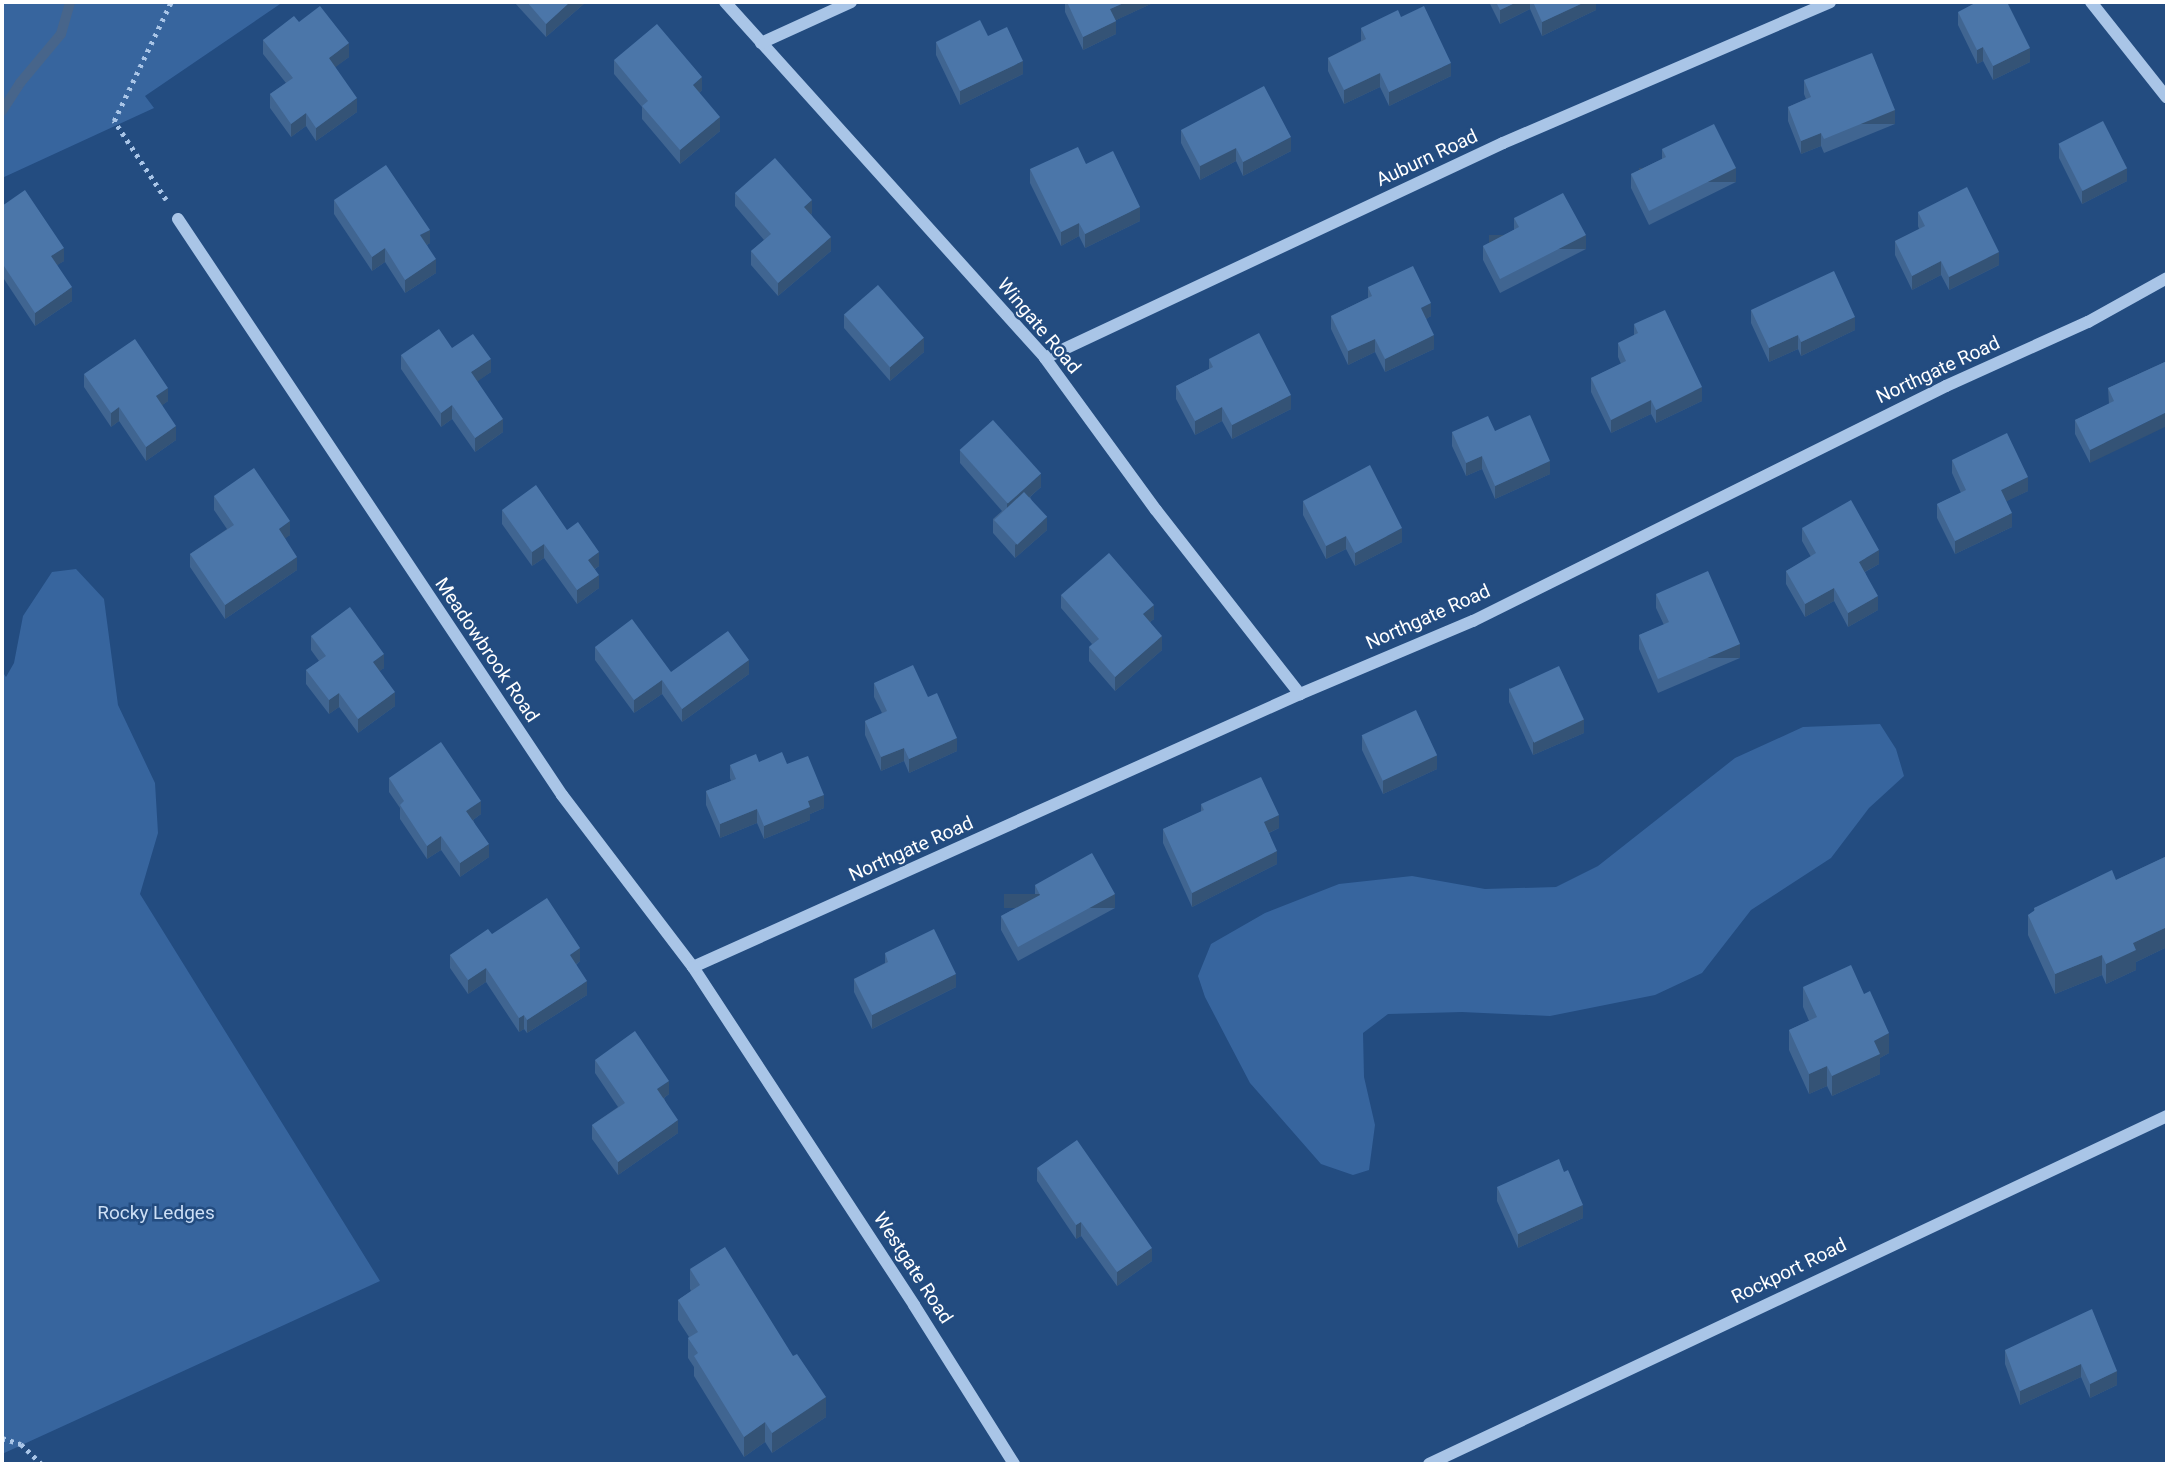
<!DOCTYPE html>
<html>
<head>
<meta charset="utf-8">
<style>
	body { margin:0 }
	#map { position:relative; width:2169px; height:1466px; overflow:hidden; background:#234c80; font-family:Roboto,sans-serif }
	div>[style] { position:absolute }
	.green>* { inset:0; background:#37659e }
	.stream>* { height:10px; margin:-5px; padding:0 5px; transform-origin:5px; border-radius:5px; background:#47658b }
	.path>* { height:4.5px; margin-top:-2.25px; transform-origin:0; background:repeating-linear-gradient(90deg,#a9c5e7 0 3.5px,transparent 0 8.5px) }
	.minor>* { height:12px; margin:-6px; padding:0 6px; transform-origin:6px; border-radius:6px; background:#a9c5e7 }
	.wall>* { inset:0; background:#406591 }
	.shaded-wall>* { inset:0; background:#345376; transform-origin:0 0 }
	.building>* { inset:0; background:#4b76a9; transform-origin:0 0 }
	span { translate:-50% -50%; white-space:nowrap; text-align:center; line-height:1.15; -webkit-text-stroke:5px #234c80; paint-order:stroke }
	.street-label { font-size:19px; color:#fff }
	.park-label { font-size:19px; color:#cddff5 }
	.frame { position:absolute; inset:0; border:4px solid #fff; pointer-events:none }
</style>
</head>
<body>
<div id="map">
	<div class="green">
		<div style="clip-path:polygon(2px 2px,283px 2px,145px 96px,154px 108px,2px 178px)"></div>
		<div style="clip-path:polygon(76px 569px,104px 599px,118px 705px,155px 783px,158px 833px,140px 894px,380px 1281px,2px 1454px,2px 671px,6px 677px,14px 663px,23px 616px,52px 572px)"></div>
		<div style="clip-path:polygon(1880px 724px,1896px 749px,1904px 776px,1869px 808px,1831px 858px,1751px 910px,1702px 973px,1655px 995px,1550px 1016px,1462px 1012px,1388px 1014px,1363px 1033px,1364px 1077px,1375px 1125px,1369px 1170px,1353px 1175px,1321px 1164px,1250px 1083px,1205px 997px,1198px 976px,1211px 944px,1265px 913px,1339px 884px,1412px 876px,1485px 889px,1556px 887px,1598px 866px,1735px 758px,1803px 727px)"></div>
	</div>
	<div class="stream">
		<div style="left:2px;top:111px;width:33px;rotate:-57deg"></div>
		<div style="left:20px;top:83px;width:64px;rotate:-50.1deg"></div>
		<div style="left:61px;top:34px;width:33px;rotate:-74deg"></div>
	</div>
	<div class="path">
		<div style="left:166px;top:200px;width:95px;rotate:-123.4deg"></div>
		<div style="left:114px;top:121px;width:132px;rotate:-64.4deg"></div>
		<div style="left:2px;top:1438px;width:20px;rotate:18deg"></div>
		<div style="left:21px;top:1444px;width:29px;rotate:44deg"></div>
	</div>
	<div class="minor">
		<div style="left:725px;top:2px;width:479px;rotate:48deg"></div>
		<div style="left:1045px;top:358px;width:188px;rotate:53.9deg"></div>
		<div style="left:1156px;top:510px;width:234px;rotate:52deg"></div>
		<div style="left:2091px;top:2px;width:122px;rotate:51.6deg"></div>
		<div style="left:761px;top:43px;width:99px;rotate:-24.5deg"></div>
		<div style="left:178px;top:219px;width:692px;rotate:56.31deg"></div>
		<div style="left:562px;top:795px;width:216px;rotate:52.7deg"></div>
		<div style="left:693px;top:967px;width:404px;rotate:56.8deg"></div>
		<div style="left:914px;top:1305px;width:188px;rotate:57.8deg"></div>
		<div style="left:1045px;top:358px;width:506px;rotate:-25.15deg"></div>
		<div style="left:1503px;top:143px;width:356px;rotate:-23.3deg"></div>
		<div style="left:693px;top:967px;width:666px;rotate:-24.22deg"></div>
		<div style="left:1300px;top:694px;width:188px;rotate:-22.9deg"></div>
		<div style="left:1473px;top:621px;width:528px;rotate:-26.42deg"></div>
		<div style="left:1946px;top:386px;width:156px;rotate:-24.3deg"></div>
		<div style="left:2088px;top:322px;width:90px;rotate:-29.1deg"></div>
		<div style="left:1429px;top:1464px;width:816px;rotate:-25.25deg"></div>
	</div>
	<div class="wall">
		<div style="clip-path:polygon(514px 2px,586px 2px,546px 37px)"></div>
		<div style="clip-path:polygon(1065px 2px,1155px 2px,1116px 20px,1116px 34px,1083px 50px,1065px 12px)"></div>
		<div style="clip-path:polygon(1489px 2px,1596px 2px,1596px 10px,1542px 36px,1530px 9px,1500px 24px)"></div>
		<div style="clip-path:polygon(1958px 12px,2030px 62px,1993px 80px,1983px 61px,1977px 64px,1958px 25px)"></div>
		<div style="clip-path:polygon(1401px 17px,1451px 76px,1389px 106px,1380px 87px,1344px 104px,1328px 71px,1328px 58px,1361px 41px,1361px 28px)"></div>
		<div style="clip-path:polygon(299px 22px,349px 57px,335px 67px,357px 112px,316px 141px,306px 126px,291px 137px,270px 108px,270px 94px,286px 83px,263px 54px,263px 40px)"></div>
		<div style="clip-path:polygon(988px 36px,1023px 74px,960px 105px,936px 55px,936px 42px)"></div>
		<div style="clip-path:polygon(614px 60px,702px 90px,699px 93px,720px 131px,680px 164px,642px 119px,642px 107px,614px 74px)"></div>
		<div style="clip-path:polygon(1804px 80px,1895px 124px,1824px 153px,1821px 146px,1801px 154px,1788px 121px,1788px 107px,1806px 99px,1804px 94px)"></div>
		<div style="clip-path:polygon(1181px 130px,1291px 151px,1243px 176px,1236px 161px,1200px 180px,1181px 143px)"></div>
		<div style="clip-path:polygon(2059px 144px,2127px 181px,2082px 204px,2059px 158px)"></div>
		<div style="clip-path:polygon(1662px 149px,1736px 182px,1649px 225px,1631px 188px,1631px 174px,1662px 159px)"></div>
		<div style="clip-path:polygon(1086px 164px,1140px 221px,1085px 248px,1079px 236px,1061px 246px,1030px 183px,1030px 169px)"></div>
		<div style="clip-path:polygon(735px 193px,812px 213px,811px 214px,831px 251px,778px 296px,751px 265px,751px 251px,764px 240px,735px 206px)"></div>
		<div style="clip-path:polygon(334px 200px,430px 243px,427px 245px,436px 273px,405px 293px,385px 262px,372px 271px,334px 214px)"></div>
		<div style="clip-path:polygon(2px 206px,64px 261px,57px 265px,72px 301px,35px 326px,2px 276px)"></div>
		<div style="clip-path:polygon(1918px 212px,1999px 265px,1949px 290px,1941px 275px,1912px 290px,1895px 255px,1895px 241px,1919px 229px,1918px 226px)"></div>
		<div style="clip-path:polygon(1514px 218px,1586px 249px,1500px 293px,1483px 260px,1483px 246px,1514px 230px)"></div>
		<div style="clip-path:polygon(1368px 287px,1431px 316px,1426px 319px,1434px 349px,1385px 372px,1375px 352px,1348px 365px,1331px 329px,1331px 316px,1368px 298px)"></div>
		<div style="clip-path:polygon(1751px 310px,1855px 330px,1801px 356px,1798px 349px,1769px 362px,1751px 323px)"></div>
		<div style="clip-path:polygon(844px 314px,924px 352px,890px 381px,844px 328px)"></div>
		<div style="clip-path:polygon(1634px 324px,1702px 401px,1656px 423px,1651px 414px,1611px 433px,1591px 392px,1591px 378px,1621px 364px,1618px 357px,1618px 343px,1634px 335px)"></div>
		<div style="clip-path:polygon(452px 348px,491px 372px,477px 381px,503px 432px,475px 452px,452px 419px,441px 427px,401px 369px,401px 355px)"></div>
		<div style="clip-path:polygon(1209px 359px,1291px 409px,1232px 439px,1222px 421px,1195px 435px,1176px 399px,1176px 386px,1209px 369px)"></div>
		<div style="clip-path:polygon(2167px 361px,2090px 463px,2075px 434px,2075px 420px,2109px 404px,2108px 388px)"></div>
		<div style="clip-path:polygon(84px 374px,168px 401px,162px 405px,176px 440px,146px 461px,119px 421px,111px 427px,84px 387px)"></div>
		<div style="clip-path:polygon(1495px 431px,1550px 474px,1495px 499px,1482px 469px,1466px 476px,1452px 446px,1452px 432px)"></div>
		<div style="clip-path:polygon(960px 450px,1041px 487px,1030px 497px,1047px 530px,1015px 558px,993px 533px,993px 519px,1002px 511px,960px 463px)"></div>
		<div style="clip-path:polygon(1952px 460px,2028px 491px,2006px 501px,2012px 527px,1955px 554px,1937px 518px,1937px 504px,1961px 493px,1952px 473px)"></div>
		<div style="clip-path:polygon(214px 496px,290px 535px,285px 538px,297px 570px,225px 619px,190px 567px,190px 554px,227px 529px,214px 510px)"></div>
		<div style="clip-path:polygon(1303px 501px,1402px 542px,1355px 566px,1346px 549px,1326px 559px,1303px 515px)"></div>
		<div style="clip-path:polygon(502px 510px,567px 530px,599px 566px,595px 569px,599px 588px,577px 604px,544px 558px,532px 566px,502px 524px)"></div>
		<div style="clip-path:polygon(1802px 528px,1879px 564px,1865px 572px,1878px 610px,1848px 627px,1834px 601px,1805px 617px,1786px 584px,1786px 571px,1811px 557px,1802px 541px)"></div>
		<div style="clip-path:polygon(1656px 594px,1740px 658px,1658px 693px,1639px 649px,1639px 635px,1664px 625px,1656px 608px)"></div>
		<div style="clip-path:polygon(1061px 595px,1154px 619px,1150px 622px,1162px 650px,1115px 691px,1089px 661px,1089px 647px,1092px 644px,1061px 608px)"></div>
		<div style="clip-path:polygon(311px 636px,384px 668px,379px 671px,395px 706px,358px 733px,339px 707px,329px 714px,306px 684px,306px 670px,319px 661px,311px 650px)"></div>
		<div style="clip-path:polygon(595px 647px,671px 672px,749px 674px,682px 722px,662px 694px,634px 713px,595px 660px)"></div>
		<div style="clip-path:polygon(874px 683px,928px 697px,957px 751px,909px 773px,904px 761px,881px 771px,865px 735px,865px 721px,882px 713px,874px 697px)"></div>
		<div style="clip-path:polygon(1509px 688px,1584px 733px,1533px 755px,1509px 702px)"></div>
		<div style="clip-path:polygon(1362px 736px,1437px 769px,1383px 794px,1362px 750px)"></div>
		<div style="clip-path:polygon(759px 762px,787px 764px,824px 808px,810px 814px,810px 820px,764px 839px,757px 823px,720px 838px,706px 805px,706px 791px,731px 781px,730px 778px,730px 765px)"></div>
		<div style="clip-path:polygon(389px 778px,481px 814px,473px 820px,489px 857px,460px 877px,441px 850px,427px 859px,400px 819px,400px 808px,389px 792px)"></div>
		<div style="clip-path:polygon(1201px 804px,1279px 828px,1269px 833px,1277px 864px,1192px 907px,1163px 843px,1163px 829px,1201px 812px)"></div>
		<div style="clip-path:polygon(2167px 856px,2167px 947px,2136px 962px,2136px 970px,2106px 984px,2102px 975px,2055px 994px,2028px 935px,2028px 915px,2034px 912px,2034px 908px,2116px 880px)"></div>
		<div style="clip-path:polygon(1035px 885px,1115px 908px,1018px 961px,1001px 930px,1001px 916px,1035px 898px)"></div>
		<div style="clip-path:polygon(492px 934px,580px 961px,576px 965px,587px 995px,527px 1033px,524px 1029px,519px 1032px,486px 982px,468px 994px,450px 968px,450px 955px)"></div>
		<div style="clip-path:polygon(885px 953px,956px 987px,872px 1029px,854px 992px,854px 979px,885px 963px)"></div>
		<div style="clip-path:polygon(1803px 987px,1889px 1053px,1880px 1058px,1880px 1074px,1832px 1096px,1827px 1086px,1809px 1094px,1789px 1050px,1789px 1030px,1809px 1021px,1803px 1007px)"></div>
		<div style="clip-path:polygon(595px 1060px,669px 1094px,664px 1098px,678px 1133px,618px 1175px,592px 1139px,592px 1125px,618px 1107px,595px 1073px)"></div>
		<div style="clip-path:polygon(1037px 1168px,1152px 1261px,1117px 1286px,1081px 1236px,1076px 1239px,1037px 1181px)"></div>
		<div style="clip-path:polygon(1497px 1187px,1583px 1218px,1518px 1248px,1497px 1201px)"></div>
		<div style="clip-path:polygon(690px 1269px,826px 1417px,772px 1453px,765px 1442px,744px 1457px,694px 1376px,694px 1367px,688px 1358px,688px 1338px,689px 1337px,678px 1320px,678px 1300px,691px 1291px,690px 1289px)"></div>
		<div style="clip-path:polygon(2005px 1350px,2117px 1371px,2117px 1385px,2090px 1398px,2081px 1377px,2020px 1405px,2005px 1364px)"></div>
	</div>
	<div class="shaded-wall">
		<div style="clip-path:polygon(570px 2px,586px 2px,546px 37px,546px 24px)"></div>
		<div style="clip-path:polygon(1126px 2px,1155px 2px,1110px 23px,1110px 9px)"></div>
		<div style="clip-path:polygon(1517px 2px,1530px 2px,1530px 9px,1500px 24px,1500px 10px)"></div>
		<div style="clip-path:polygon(1585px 2px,1596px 2px,1596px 10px,1542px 36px,1542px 22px)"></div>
		<div style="clip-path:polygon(1116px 21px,1116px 34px,1083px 50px,1083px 37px)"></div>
		<div style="clip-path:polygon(349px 43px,349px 57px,329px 72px,329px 58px)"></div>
		<div style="clip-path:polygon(1983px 47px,1983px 61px,1977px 64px,1977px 50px)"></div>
		<div style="clip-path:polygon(2030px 48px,2030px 62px,1993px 80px,1993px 66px)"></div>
		<div style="clip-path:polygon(1023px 61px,1023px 74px,960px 105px,960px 91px)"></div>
		<div style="clip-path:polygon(1451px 63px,1451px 76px,1389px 106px,1389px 92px)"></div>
		<div style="clip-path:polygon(1380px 73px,1380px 87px,1344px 104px,1344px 90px)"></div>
		<div style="clip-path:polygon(702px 77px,702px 90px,693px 99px,693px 85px)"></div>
		<div style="clip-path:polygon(357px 98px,357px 112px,316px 141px,316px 128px)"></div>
		<div style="left:1895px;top:110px;width:14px;height:77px;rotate:90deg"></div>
		<div style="clip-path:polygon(306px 113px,306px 126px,291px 137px,291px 124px)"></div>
		<div style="clip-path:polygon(720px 117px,720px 131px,680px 164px,680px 150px)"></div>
		<div style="clip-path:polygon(1821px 133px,1821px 146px,1801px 154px,1801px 141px)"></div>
		<div style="clip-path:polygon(1291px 137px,1291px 151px,1243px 176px,1243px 162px)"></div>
		<div style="clip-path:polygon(1236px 148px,1236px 161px,1200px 180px,1200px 166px)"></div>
		<div style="left:1736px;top:168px;width:14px;height:97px;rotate:90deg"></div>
		<div style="clip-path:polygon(2127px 168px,2127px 181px,2082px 204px,2082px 190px)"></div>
		<div style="clip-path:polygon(812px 200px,812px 213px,804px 220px,804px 207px)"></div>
		<div style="clip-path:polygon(1140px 207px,1140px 221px,1085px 248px,1085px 234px)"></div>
		<div style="clip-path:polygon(1079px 223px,1079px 236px,1061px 246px,1061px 232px)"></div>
		<div style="clip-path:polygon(430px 230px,430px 243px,420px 249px,420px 235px)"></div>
		<div style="left:1586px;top:235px;width:14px;height:97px;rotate:90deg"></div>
		<div style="clip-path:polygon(831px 237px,831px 251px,778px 296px,778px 283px)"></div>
		<div style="clip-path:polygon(64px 248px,64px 261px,51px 269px,51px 256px)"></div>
		<div style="clip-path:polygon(385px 248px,385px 262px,372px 271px,372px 257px)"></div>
		<div style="clip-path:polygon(1999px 252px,1999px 265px,1949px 290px,1949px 277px)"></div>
		<div style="clip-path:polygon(436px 259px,436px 273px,405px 293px,405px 280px)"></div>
		<div style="clip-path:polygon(1941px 261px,1941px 275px,1912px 290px,1912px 276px)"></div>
		<div style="clip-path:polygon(72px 287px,72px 301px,35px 326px,35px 313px)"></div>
		<div style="clip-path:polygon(1431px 303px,1431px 316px,1421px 322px,1421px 308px)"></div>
		<div style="clip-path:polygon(1855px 317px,1855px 330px,1801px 356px,1801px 342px)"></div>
		<div style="clip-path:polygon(1434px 335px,1434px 349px,1385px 372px,1385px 359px)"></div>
		<div style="clip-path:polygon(1798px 335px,1798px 349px,1769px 362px,1769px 348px)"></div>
		<div style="clip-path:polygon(924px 338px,924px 352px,890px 381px,890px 367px)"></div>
		<div style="clip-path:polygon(1375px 339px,1375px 352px,1348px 365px,1348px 351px)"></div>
		<div style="clip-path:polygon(491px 359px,491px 372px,471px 386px,471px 372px)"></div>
		<div style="clip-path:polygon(1702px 387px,1702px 401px,1656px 423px,1656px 410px)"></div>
		<div style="clip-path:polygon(168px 388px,168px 401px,156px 410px,156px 396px)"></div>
		<div style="clip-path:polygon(1291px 395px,1291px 409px,1232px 439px,1232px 425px)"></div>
		<div style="clip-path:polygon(1651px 400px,1651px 414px,1611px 433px,1611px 420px)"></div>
		<div style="clip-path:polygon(452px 405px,452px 419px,441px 427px,441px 413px)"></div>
		<div style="clip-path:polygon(119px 407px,119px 421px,111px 427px,111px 413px)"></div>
		<div style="clip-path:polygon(1222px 407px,1222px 421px,1195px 435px,1195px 421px)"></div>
		<div style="clip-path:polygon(2167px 412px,2167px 426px,2090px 463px,2090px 450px)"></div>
		<div style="clip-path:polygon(503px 419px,503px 432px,475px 452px,475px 438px)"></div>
		<div style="clip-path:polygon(176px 426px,176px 440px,146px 461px,146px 447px)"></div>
		<div style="clip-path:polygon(1482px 456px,1482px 469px,1466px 476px,1466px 463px)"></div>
		<div style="clip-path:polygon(1550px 461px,1550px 474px,1495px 499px,1495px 486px)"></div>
		<div style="clip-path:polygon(1041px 474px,1041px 487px,1007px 517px,1007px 503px)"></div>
		<div style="clip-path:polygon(2028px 477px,2028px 491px,2001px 504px,2001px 490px)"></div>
		<div style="clip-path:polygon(2012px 513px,2012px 527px,1955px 554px,1955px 541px)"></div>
		<div style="clip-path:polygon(1047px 517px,1047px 530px,1015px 558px,1015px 545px)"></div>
		<div style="clip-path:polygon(290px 521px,290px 535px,279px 543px,279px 529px)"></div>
		<div style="clip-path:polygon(1402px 528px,1402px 542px,1355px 566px,1355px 553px)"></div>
		<div style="clip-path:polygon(1346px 536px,1346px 549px,1326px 559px,1326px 546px)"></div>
		<div style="clip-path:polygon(544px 544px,544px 558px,532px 566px,532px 552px)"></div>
		<div style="clip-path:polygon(1879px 550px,1879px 564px,1859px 575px,1859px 562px)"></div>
		<div style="clip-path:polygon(599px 552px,599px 566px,588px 573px,588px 560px)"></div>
		<div style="clip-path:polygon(297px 557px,297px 570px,225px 619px,225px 605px)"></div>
		<div style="clip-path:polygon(599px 575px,599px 588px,577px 604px,577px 590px)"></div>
		<div style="clip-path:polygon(1834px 588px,1834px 601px,1805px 617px,1805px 604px)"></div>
		<div style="clip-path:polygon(1878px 596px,1878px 610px,1848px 627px,1848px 613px)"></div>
		<div style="clip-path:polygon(1154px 605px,1154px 619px,1143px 627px,1143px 614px)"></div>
		<div style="clip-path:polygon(1162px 636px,1162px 650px,1115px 691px,1115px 677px)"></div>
		<div style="left:1740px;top:644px;width:14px;height:89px;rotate:90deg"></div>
		<div style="clip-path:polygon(384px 654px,384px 668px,373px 676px,373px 662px)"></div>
		<div style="clip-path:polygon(749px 660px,749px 674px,682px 722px,682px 709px)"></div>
		<div style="clip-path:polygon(662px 680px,662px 694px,634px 713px,634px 700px)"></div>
		<div style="clip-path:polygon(395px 692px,395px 706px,358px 733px,358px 719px)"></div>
		<div style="clip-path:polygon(339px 693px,339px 707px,329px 714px,329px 700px)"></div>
		<div style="clip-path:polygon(1584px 719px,1584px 733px,1533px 755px,1533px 742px)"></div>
		<div style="clip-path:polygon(957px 738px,957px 751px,909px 773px,909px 759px)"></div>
		<div style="clip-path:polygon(904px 748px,904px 761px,881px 771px,881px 757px)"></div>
		<div style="clip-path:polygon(1437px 755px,1437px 769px,1383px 794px,1383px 780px)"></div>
		<div style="clip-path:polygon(824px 795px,824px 808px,810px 814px,810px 820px,764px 839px,764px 826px,808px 801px)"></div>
		<div style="clip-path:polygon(481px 801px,481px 814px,466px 825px,466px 811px)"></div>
		<div style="clip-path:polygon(757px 809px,757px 823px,720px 838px,720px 824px)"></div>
		<div style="clip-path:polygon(1279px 815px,1279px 828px,1264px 835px,1264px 822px)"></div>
		<div style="clip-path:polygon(441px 836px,441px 850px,427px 859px,427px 846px)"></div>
		<div style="clip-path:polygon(489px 844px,489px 857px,460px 877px,460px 863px)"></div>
		<div style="clip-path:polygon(1277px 851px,1277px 864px,1192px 907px,1192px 893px)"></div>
		<div style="left:1115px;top:894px;width:14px;height:111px;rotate:90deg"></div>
		<div style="clip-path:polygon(2167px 927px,2167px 947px,2136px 962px,2136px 970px,2106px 984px,2106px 964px,2133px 943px)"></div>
		<div style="clip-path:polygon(580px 948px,580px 961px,570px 969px,570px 955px)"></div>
		<div style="clip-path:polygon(2102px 955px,2102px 975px,2055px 994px,2055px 974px)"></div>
		<div style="clip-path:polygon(486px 968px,486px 982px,468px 994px,468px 980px)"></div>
		<div style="clip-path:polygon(956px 974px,956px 987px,872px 1029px,872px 1015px)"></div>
		<div style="clip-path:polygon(587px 981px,587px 995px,527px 1033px,527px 1020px)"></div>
		<div style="clip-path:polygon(524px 1015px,524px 1029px,519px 1032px,519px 1018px)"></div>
		<div style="clip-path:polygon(1889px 1033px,1889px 1053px,1880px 1058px,1880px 1074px,1832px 1096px,1832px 1076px,1874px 1041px)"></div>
		<div style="clip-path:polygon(1827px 1066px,1827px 1086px,1809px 1094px,1809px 1074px)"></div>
		<div style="clip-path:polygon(669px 1081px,669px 1094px,657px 1103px,657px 1089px)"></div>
		<div style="clip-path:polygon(678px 1120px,678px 1133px,618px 1175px,618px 1162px)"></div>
		<div style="clip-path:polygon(1583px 1205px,1583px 1218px,1518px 1248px,1518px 1234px)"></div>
		<div style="clip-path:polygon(1081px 1222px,1081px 1236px,1076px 1239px,1076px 1225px)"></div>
		<div style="clip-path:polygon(1152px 1248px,1152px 1261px,1117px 1286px,1117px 1272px)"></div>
		<div style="clip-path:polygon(2081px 1364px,2081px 1377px,2020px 1405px,2020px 1391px)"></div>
		<div style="clip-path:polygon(2117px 1371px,2117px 1385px,2090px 1398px,2090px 1384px)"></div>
		<div style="clip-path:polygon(826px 1397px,826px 1417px,772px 1453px,772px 1433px)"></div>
		<div style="clip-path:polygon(765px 1422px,765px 1442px,744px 1457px,744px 1437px)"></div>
	</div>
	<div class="building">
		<div style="clip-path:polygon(527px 2px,570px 2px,546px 24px)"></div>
		<div style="clip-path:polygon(1067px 2px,1126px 2px,1110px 9px,1116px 21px,1083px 37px)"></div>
		<div style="clip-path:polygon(1496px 2px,1517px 2px,1500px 10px)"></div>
		<div style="clip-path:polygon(1533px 2px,1585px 2px,1542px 22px)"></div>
		<div style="clip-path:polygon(1977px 2px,2007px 2px,2030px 48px,1993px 66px,1983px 47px,1977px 50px,1958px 12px)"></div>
		<div style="clip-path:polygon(320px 6px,349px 43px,329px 58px,357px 98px,316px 128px,306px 113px,291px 124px,270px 94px,293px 78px,263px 40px,294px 16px,299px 22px)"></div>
		<div style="clip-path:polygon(1424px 6px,1451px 63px,1389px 92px,1380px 73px,1344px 90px,1328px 58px,1366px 39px,1361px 28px,1398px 10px,1401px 17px)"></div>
		<div style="clip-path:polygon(980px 20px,988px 36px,1007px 27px,1023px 61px,960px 91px,936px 42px)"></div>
		<div style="clip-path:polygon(657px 24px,702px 77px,693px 85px,720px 117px,680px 150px,642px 106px,648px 101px,614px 60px)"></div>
		<div style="clip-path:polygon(1872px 53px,1895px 110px,1824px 139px,1821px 133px,1801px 141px,1788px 107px,1811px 97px,1804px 80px)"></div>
		<div style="clip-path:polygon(1264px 86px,1291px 137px,1243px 162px,1236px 148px,1200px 166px,1181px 130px)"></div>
		<div style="left:2103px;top:121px;width:53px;height:50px;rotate:63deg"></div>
		<div style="clip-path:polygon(1714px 124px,1736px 168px,1649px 211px,1631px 174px,1666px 157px,1662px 149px)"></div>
		<div style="clip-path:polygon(1078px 147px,1086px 164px,1113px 151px,1140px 207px,1085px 234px,1079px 223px,1061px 232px,1030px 169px)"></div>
		<div style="clip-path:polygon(775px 158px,812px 200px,804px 207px,831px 237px,778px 283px,751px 251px,771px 234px,735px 193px)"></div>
		<div style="clip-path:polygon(386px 165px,430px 230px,420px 235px,436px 259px,405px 280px,385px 248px,372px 257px,334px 200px)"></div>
		<div style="clip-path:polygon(1967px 187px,1999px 252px,1949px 277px,1941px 261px,1912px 276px,1895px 241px,1925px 226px,1918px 212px)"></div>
		<div style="clip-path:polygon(25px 190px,64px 248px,51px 256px,72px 287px,35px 313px,2px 263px,2px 206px)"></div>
		<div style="clip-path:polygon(1563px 193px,1586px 235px,1500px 279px,1483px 246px,1519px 227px,1514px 218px)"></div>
		<div style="clip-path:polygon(1413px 266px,1431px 303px,1421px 308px,1434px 335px,1385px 359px,1375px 339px,1348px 351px,1331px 316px,1372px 296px,1368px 287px)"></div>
		<div style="clip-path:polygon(1834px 271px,1855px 317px,1801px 342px,1798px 335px,1769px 348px,1751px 310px)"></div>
		<div style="left:878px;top:285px;width:70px;height:45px;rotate:49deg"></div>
		<div style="clip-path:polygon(1665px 310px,1702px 387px,1656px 410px,1651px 400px,1611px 420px,1591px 378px,1626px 361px,1618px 343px,1638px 333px,1634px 324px)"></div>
		<div style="clip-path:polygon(439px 329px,452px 348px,473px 334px,491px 359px,471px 372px,503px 419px,475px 438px,452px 405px,441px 413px,401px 355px)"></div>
		<div style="clip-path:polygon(1259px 333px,1291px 395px,1232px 425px,1222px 407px,1195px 421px,1176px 386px,1213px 367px,1209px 359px)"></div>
		<div style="clip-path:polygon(135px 339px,168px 388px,156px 396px,176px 426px,146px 447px,119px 407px,111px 413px,84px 374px)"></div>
		<div style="clip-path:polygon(2167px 361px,2167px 412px,2090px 450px,2075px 420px,2114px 401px,2108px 388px)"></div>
		<div style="clip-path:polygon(1530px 415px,1550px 461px,1495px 486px,1482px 456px,1466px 463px,1452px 432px,1488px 416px,1495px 431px)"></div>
		<div style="left:993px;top:420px;width:72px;height:45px;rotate:48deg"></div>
		<div style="clip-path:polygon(2007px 433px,2028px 477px,2001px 490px,2012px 513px,1955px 541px,1937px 504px,1966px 490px,1952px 460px)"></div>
		<div style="clip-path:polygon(1370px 465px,1402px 528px,1355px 553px,1346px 536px,1326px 546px,1303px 501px)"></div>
		<div style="clip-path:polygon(254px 468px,290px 521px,279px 529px,297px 557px,225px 605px,190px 554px,234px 525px,214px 496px)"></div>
		<div style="clip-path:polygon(536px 485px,567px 530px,578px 522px,599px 552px,588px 560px,599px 575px,577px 590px,544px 544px,532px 552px,502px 510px)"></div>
		<div style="left:1024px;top:492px;width:34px;height:41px;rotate:47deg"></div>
		<div style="clip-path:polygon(1851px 500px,1879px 550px,1859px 562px,1878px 596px,1848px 613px,1834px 588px,1805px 604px,1786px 571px,1816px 553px,1802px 528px)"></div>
		<div style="clip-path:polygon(1109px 553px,1154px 605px,1143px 614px,1162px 636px,1115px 677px,1089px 647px,1099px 639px,1061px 595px)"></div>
		<div style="clip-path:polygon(1708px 571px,1740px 644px,1658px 679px,1639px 635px,1669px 622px,1656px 594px)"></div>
		<div style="clip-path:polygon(350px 607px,384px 654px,373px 662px,395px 692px,358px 719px,339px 693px,329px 700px,306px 670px,326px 656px,311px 636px)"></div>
		<div style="clip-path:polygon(632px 619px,671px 672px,728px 631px,749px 660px,682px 709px,662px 680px,634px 700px,595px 647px)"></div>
		<div style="clip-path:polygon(913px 665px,928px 697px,937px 693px,957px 738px,909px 759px,904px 748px,881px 757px,865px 721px,887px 711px,874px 683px)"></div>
		<div style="left:1559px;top:666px;width:59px;height:55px;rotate:65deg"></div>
		<div style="left:1416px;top:710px;width:50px;height:60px;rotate:65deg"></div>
		<div style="clip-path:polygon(441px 742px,481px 801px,466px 811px,489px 844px,460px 863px,441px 836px,427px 846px,400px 805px,404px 801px,389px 778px)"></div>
		<div style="clip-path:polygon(782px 752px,787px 764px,808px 756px,824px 795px,808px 801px,810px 807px,764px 826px,757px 809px,720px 824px,706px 791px,736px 779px,730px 765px,756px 754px,759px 762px)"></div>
		<div style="clip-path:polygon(1261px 777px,1279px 815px,1264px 822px,1277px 851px,1192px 893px,1163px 829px,1204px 810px,1201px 804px)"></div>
		<div style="clip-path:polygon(1092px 853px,1115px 894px,1018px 947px,1001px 916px,1040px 895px,1035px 885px)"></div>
		<div style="clip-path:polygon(2167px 856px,2167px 927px,2133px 943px,2136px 950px,2106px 964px,2102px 955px,2055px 974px,2028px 915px,2035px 910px,2034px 908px,2112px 870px,2116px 880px)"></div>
		<div style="clip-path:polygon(547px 898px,580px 948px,570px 955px,587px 981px,527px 1020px,524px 1015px,519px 1018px,486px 968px,468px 980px,450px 955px,488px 929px,492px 934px)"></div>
		<div style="clip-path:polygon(934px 929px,956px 974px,872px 1015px,854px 979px,888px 962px,885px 953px)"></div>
		<div style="clip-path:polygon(1851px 965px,1864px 994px,1870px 991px,1889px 1033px,1874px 1041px,1880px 1054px,1832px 1076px,1827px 1066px,1809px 1074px,1789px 1030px,1817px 1017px,1803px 987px)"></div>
		<div style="clip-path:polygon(635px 1031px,669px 1081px,657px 1089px,678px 1120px,618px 1162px,592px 1125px,625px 1103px,595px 1060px)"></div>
		<div style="clip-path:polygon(1077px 1140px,1152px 1248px,1117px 1272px,1081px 1222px,1076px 1225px,1037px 1168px)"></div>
		<div style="clip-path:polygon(1559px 1159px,1564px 1172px,1568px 1170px,1583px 1205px,1518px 1234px,1497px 1187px)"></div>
		<div style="clip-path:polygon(725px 1247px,793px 1356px,797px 1354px,826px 1397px,772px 1433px,765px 1422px,744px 1437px,694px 1356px,698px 1353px,688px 1338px,698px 1332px,678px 1300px,700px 1285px,690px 1269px)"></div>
		<div style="clip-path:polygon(2092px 1309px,2117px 1371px,2090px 1384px,2081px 1364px,2020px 1391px,2005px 1350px)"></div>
	</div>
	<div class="street-label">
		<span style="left:1427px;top:158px;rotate:-25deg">Auburn Road</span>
		<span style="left:1039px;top:326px;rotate:50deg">Wingate Road</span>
		<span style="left:1938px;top:370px;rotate:-25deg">Northgate Road</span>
		<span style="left:1428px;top:617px;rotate:-24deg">Northgate Road</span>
		<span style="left:487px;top:650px;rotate:56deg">Meadowbrook Road</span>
		<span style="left:911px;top:849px;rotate:-24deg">Northgate Road</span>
		<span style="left:913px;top:1268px;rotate:57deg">Westgate Road</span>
		<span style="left:1789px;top:1271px;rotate:-26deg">Rockport Road</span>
	</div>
	<div class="park-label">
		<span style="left:156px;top:1213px">Rocky Ledges</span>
	</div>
	<div class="frame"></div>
</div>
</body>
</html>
